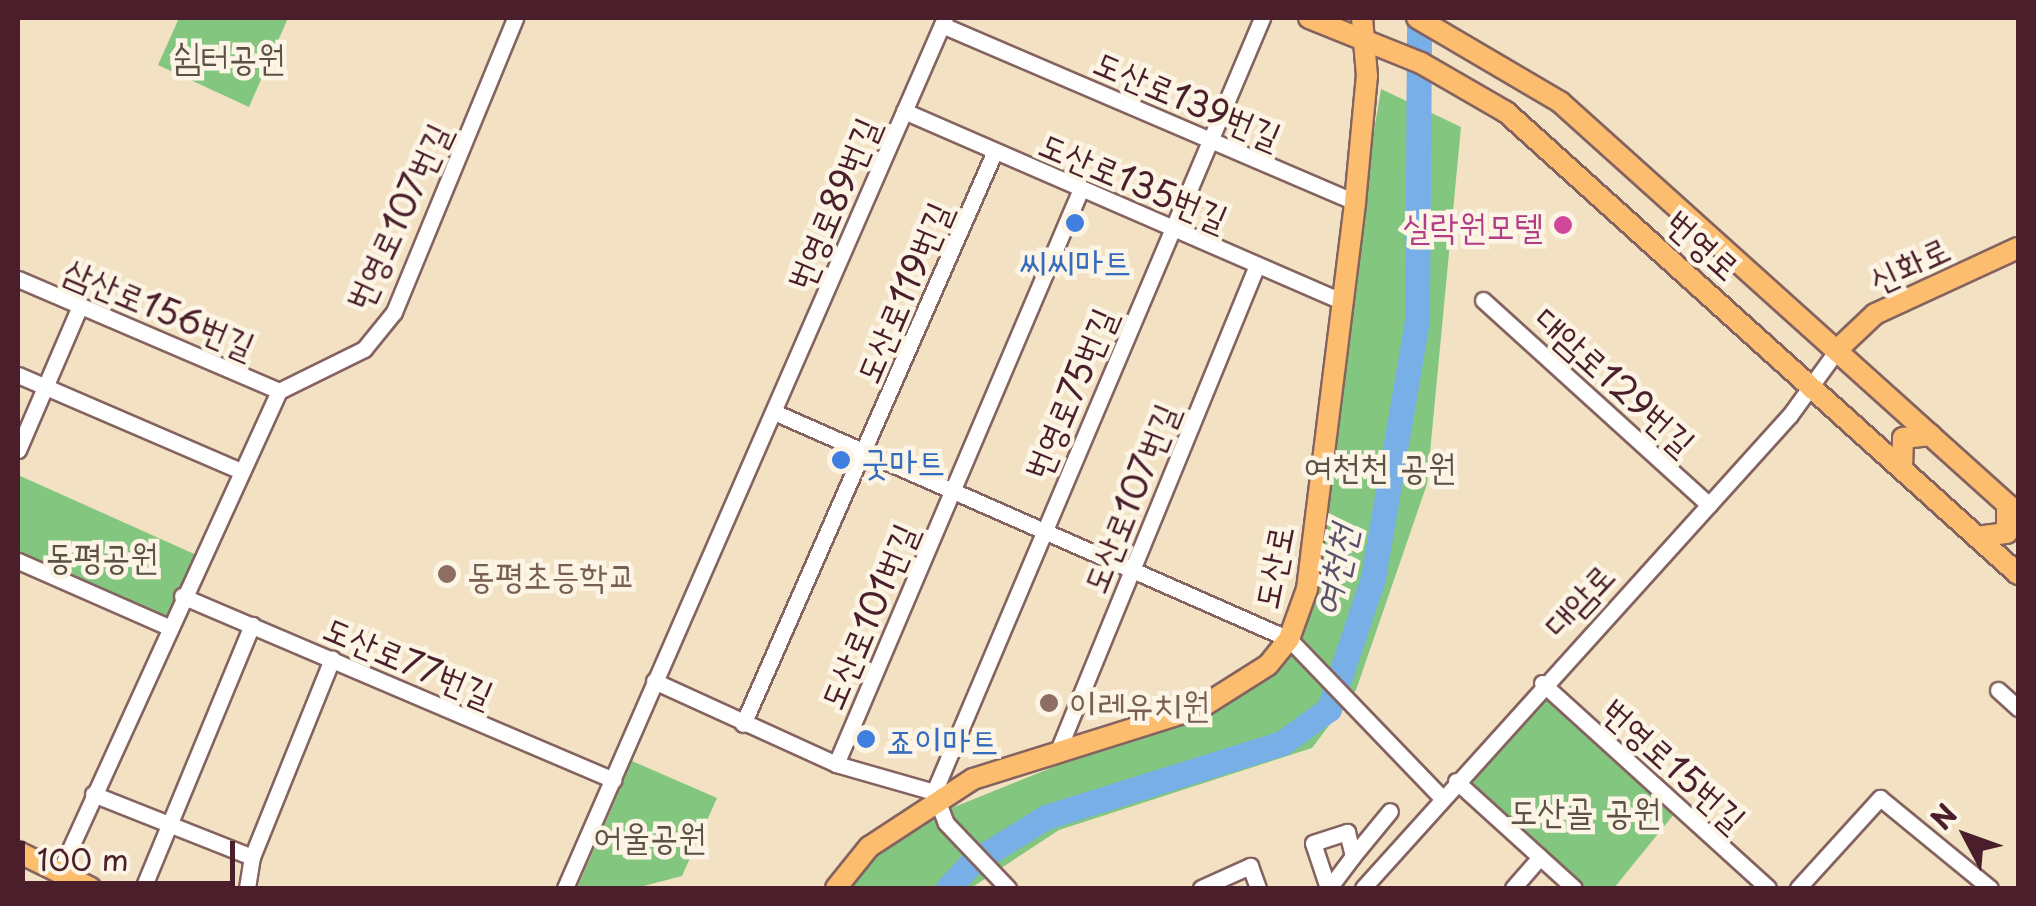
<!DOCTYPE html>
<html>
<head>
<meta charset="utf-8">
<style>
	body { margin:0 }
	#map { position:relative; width:2036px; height:906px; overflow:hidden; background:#f3e1c3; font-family:"Playpen Sans","Poor Story",sans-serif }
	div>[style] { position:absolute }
	.green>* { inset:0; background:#83c67f }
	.river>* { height:25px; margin:-12.5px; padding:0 12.5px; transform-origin:12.5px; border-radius:12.5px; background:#78afe7 }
	.roads { filter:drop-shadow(2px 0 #856360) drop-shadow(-2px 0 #856360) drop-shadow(0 2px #856360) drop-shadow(0 -2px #856360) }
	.minor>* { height:15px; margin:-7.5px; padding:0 7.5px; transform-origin:7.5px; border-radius:7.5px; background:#fff }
	.major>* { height:20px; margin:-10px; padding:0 10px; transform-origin:10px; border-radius:10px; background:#fcbd6f }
	.dots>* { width:28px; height:28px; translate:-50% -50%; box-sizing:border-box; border:5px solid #fcf5e5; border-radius:50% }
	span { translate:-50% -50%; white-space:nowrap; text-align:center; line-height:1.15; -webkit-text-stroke:9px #fcf5e5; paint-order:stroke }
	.park-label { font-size:35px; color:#5b5144 }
	.street-label { font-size:35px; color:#4a1f2b }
	.hotel-label { font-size:35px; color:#b23c85 }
	.right { translate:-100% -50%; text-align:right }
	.shop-label { font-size:35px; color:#366cbe }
	.left { translate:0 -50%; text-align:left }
	.education-label { font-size:35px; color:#785e54 }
	.water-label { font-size:38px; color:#5a516d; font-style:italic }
	.frame { position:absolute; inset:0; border:20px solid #4a1f2b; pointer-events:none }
	.north { position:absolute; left:1916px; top:786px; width:100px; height:100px; -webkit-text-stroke:8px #fcf5e5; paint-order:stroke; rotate:311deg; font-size:28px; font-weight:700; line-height:40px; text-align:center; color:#4a1f2b }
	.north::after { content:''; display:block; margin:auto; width:35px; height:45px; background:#4a1f2b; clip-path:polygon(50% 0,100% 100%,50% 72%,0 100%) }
	.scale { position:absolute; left:20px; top:841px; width:215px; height:45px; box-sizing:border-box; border:5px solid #4a1f2b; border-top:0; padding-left:12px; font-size:30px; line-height:35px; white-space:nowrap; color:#4a1f2b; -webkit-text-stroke:8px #fcf5e5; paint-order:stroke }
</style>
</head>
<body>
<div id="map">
	<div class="green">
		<div style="clip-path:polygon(179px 18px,288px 18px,249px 107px,158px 65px)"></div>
		<div style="clip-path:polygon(1381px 89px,1461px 127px,1427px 484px,1356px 690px,1312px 748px,1059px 830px,971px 888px,845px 888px,907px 826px,1143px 731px,1287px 653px)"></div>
		<div style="clip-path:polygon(18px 475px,201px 557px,168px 627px,18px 561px)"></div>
		<div style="clip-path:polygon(1542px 683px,1679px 808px,1614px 888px,1574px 888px,1456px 781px)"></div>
		<div style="clip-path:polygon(632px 761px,717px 798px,682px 876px,636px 888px,577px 888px)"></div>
	</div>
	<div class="river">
		<div style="left:948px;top:888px;width:33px;rotate:-47deg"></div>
		<div style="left:970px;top:864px;width:89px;rotate:-31.7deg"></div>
		<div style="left:1046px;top:817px;width:247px;rotate:-17.4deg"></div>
		<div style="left:1282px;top:743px;width:58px;rotate:-35.9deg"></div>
		<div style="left:1329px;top:709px;width:138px;rotate:-71.4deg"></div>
		<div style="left:1373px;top:578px;width:261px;rotate:-80.3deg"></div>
		<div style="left:1417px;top:321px;width:303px;rotate:-89.6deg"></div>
	</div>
	<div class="roads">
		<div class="minor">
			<div style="left:942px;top:25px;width:449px;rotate:23.2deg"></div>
			<div style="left:904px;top:111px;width:477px;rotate:23.5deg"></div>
			<div style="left:18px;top:279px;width:284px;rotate:23.2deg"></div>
			<div style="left:1483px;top:300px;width:305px;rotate:42.2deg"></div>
			<div style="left:18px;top:375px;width:243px;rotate:23.3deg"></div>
			<div style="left:279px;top:391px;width:95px;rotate:-26.3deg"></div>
			<div style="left:364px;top:349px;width:48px;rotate:-51deg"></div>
			<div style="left:394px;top:312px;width:318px;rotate:-67.6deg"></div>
			<div style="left:774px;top:412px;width:563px;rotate:23.79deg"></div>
			<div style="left:1289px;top:639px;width:219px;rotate:46.1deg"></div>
			<div style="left:18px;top:450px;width:157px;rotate:-66.7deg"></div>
			<div style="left:18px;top:561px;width:164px;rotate:23.7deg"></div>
			<div style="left:182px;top:596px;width:469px;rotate:23.1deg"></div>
			<div style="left:654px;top:681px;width:200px;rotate:24.5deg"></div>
			<div style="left:836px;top:764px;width:102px;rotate:15.9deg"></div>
			<div style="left:934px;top:792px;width:33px;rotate:69deg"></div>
			<div style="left:946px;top:823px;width:90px;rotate:46.4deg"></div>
			<div style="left:1542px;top:683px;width:305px;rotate:42.2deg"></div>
			<div style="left:1998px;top:690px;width:27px;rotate:42deg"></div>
			<div style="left:743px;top:724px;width:624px;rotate:-66.27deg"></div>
			<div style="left:1057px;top:753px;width:527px;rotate:-67.71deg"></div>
			<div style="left:836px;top:764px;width:623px;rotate:-66.93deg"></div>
			<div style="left:1456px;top:781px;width:159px;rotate:42.2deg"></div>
			<div style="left:934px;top:792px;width:841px;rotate:-67.03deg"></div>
			<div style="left:93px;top:794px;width:171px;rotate:21.6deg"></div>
			<div style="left:252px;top:857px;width:214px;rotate:-68deg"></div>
			<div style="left:59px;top:873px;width:530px;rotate:-65.47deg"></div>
			<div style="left:143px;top:888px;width:285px;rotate:-67.5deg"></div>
			<div style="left:247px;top:888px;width:31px;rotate:-81deg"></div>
			<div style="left:565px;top:888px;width:949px;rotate:-66.41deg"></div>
			<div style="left:1201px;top:888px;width:54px;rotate:-24.2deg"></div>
			<div style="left:1250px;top:866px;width:23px;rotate:70deg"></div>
			<div style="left:1328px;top:888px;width:47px;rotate:-108.4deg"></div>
			<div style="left:1313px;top:843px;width:36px;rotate:-18deg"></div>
			<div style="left:1347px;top:832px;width:25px;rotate:76deg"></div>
			<div style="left:1353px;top:856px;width:58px;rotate:-50.6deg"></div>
			<div style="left:1329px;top:888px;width:40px;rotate:-53deg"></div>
			<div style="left:1363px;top:888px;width:637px;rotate:-47.93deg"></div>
			<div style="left:1790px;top:415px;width:80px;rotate:-54.1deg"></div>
			<div style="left:1513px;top:888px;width:41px;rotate:-48.9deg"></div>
			<div style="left:1798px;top:888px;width:122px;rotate:-47.7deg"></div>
			<div style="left:1880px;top:798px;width:142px;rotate:39.3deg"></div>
		</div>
		<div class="major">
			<div style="left:1309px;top:18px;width:121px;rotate:21.9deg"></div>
			<div style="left:1421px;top:63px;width:98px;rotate:30deg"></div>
			<div style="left:1506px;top:112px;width:690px;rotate:42.06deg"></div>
			<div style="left:1417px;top:18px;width:166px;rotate:30.4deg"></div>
			<div style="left:1560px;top:102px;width:616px;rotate:41.97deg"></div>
			<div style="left:1837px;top:350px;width:52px;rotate:-43.5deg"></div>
			<div style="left:1875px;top:314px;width:157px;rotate:-24.8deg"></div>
			<div style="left:1902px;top:468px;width:30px;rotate:-88deg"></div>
			<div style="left:1903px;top:438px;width:28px;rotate:-6deg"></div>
			<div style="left:1977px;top:537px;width:30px;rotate:-8deg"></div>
			<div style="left:2007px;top:533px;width:29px;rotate:-90deg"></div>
			<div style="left:18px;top:852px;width:81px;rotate:26.3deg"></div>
			<div style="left:836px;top:888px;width:53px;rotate:-51.2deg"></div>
			<div style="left:869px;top:847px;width:124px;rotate:-33.2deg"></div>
			<div style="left:973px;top:779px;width:238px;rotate:-17.4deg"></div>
			<div style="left:1200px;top:708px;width:80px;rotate:-32.3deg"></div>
			<div style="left:1268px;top:665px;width:33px;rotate:-51deg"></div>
			<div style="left:1289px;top:639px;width:53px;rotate:-70.2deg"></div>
			<div style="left:1307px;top:589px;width:390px;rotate:-82.9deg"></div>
			<div style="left:1355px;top:202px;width:127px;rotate:-84.6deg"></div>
			<div style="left:1367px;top:76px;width:58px;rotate:-94.9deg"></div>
		</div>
	</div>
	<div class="dots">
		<div style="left:1075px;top:223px;background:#3f7fe0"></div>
		<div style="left:1563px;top:225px;background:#d1479c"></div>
		<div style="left:841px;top:460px;background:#3f7fe0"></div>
		<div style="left:447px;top:574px;background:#8d6e63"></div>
		<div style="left:1049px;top:703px;background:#8d6e63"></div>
		<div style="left:866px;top:739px;background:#3f7fe0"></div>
	</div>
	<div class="park-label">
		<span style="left:229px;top:56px">쉼터공원</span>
		<span style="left:1380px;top:465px">여천천 공원</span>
		<span style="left:102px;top:555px">동평공원</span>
		<span style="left:1585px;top:810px">도산골 공원</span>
		<span style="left:650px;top:835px">어울공원</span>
	</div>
	<div class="street-label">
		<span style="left:1188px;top:98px;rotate:23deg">도산로139번길</span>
		<span style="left:1134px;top:180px;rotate:23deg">도산로135번길</span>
		<span style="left:832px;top:203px;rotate:-67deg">번영로89번길</span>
		<span style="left:397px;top:216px;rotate:-65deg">번영로107번길</span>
		<span style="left:1704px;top:244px;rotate:42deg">번영로</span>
		<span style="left:1909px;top:263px;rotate:-25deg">신화로</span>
		<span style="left:902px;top:292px;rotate:-67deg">도산로119번길</span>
		<span style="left:160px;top:307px;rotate:23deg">삼산로156번길</span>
		<span style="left:1616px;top:380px;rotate:42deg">대암로129번길</span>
		<span style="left:1069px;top:393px;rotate:-67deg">번영로75번길</span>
		<span style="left:1129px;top:498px;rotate:-68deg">도산로107번길</span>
		<span style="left:1272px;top:567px;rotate:-79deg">도산로</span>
		<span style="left:1578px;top:599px;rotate:-47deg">대암로</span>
		<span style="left:867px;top:616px;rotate:-67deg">도산로101번길</span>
		<span style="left:409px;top:660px;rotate:23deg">도산로77번길</span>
		<span style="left:1675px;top:764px;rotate:42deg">번영로15번길</span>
	</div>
	<div class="hotel-label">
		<span class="right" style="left:1543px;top:225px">실락원모텔</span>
	</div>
	<div class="shop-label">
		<span style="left:1075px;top:260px">씨씨마트</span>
		<span class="left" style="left:861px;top:460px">굿마트</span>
		<span class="left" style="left:886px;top:739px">죠이마트</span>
	</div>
	<div class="education-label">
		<span class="left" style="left:467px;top:574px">동평초등학교</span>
		<span class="left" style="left:1069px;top:703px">이레유치원</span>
	</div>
	<div class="water-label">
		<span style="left:1333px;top:570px;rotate:-78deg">여천천</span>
	</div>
	<div class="frame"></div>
	<div class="north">N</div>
	<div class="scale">100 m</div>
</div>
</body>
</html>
